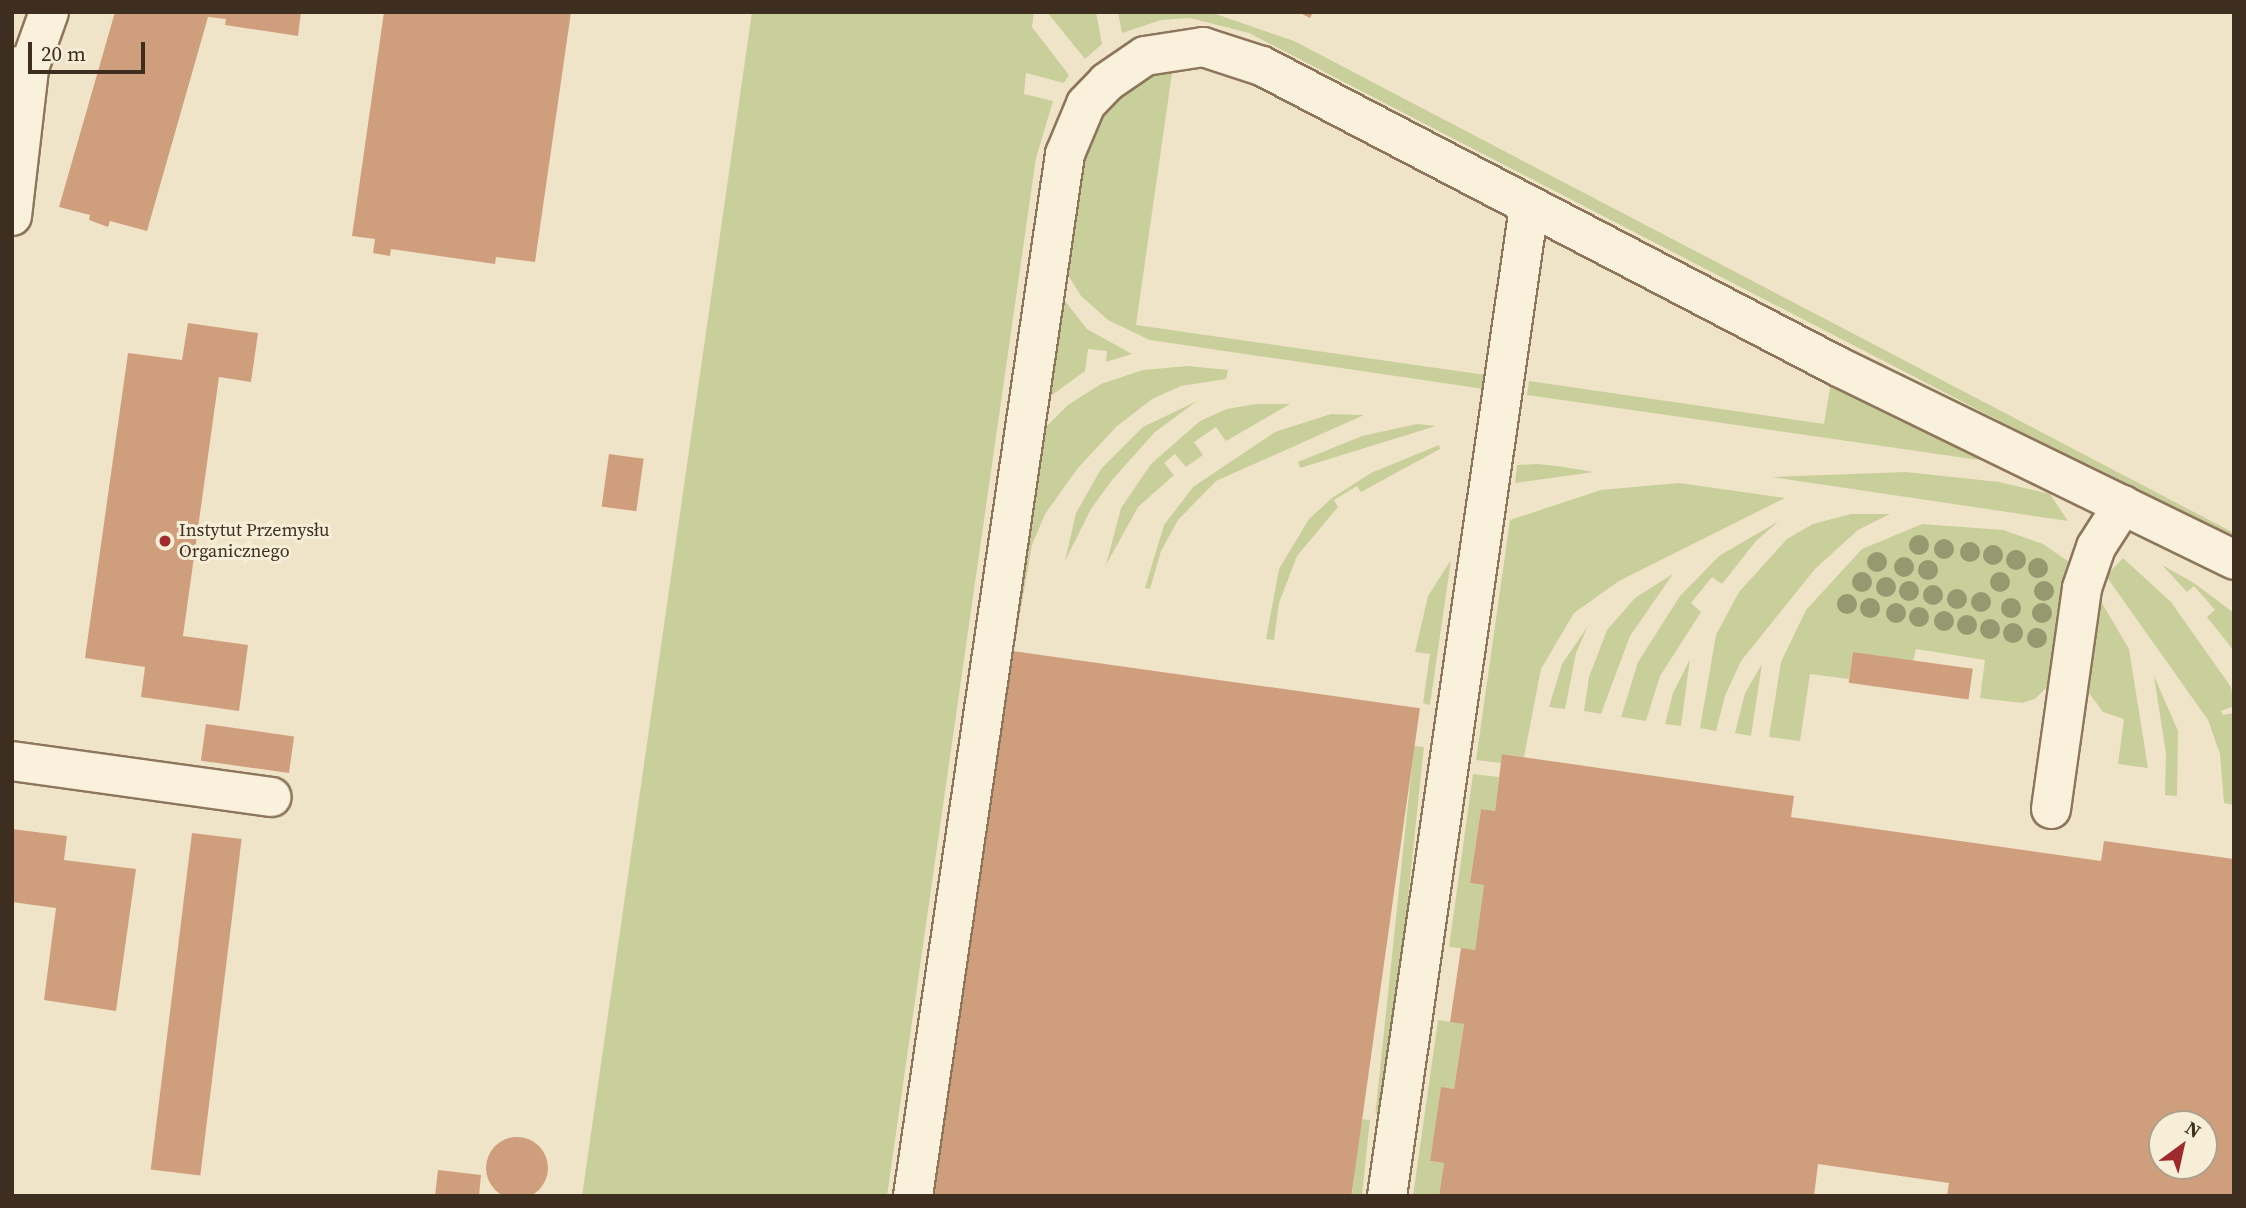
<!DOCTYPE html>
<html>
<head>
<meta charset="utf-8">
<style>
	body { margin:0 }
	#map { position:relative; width:2246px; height:1208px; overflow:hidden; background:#f0e4c8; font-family:"Source Serif 4",serif }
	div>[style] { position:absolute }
	.green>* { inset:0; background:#c9cf9b; transform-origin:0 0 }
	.building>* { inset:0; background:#cf9f7d; transform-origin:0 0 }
	.round { border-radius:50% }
	.roads { filter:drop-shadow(2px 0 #8d765c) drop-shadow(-2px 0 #8d765c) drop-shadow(0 2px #8d765c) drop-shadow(0 -2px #8d765c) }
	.minor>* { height:38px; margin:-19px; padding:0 19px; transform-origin:19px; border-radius:19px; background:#faf1dc }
	.trees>* { width:20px; height:20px; margin:-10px; border-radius:50%; background:#96986f }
	.dots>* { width:19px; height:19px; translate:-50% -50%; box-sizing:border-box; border:4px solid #f7eed8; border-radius:50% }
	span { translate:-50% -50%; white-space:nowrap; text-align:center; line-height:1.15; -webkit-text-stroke:6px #f7eed8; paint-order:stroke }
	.poi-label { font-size:18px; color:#3d2e20 }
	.left { translate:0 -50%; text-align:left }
	.frame { position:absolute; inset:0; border:14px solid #3d2e20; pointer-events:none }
	.north { position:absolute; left:2148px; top:1110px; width:70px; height:70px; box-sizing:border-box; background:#f7eed8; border:2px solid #ada18e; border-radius:50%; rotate:33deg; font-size:19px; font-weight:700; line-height:28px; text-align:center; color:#3d2e20 }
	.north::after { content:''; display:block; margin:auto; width:24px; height:32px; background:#9e2a2b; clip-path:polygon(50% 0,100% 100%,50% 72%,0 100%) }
	.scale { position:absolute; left:28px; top:42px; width:117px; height:32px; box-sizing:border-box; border:4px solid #3d2e20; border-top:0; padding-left:9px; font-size:21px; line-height:24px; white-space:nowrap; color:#3d2e20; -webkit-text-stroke:5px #f7eed8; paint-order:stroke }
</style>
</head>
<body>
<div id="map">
	<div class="green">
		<div style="clip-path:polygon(752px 12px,1034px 12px,1032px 27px,1069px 75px,1064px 83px,1026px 73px,1024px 94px,1053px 101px,1036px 158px,887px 1196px,582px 1196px)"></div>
		<div style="clip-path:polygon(1047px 12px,1096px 12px,1102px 44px,1085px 59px)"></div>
		<div style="clip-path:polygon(1118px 12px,1210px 12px,1294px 41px,2234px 533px,2234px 542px,1249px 33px,1190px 18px,1161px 20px,1122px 33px)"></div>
		<div style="clip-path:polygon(1174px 59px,1136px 325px,1486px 375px,1484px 389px,1150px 340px,1108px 320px,1081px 296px,1063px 267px,1086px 119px)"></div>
		<div style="clip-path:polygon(1054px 287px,1087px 329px,1132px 354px,1106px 362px,1107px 351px,1088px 349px,1085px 371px,1045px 400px)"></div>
		<div style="clip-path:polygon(1188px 366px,1228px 370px,1226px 379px,1181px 386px,1152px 399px,1116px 427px,1078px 468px,1045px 514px,1032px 545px,1016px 637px,1003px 636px,1039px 434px,1068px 405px,1101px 384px,1143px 370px)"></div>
		<div style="clip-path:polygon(1832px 376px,2000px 463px,1527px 395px,1529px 381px,1824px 424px)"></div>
		<div style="clip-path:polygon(1197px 401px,1155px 432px,1112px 480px,1091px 509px,1065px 561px,1076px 513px,1101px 469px,1143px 427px)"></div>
		<div style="clip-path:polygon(1256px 404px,1290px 404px,1226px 441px,1216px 427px,1194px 442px,1203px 455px,1186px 467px,1175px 454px,1164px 463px,1174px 475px,1138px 507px,1106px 565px,1121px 508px,1151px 464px,1200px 421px,1227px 409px)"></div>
		<div style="clip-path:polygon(1331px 414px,1364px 415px,1216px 481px,1178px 520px,1161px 551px,1150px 589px,1145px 588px,1164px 525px,1193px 487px,1275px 432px)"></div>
		<div style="clip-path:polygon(1417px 424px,1436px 426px,1300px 468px,1298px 462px,1362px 436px)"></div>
		<div style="clip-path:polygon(1439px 445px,1440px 449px,1361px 492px,1357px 486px,1334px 500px,1338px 507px,1297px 556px,1279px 603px,1274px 640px,1266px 639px,1279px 569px,1309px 519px,1332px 498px,1371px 473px)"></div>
		<div style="clip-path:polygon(1537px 464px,1557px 466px,1594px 472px,1515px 483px,1517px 465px)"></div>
		<div style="clip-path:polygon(1906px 472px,1999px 482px,2050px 494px,2068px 521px,1772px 477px)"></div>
		<div style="clip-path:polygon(1679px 483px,1785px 498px,1619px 581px,1574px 613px,1541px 669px,1524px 757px,1503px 754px,1501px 763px,1476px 760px,1510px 520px,1601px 490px)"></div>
		<div style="clip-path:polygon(1851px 514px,1890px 514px,1858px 530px,1815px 569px,1741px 661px,1725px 696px,1716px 731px,1700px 728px,1716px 635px,1739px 592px,1787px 539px,1813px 524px)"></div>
		<div style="clip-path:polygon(1779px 521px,1756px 541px,1722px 584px,1712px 577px,1691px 603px,1701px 612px,1660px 676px,1646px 721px,1621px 717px,1638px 662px,1680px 596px,1719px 556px)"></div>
		<div style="clip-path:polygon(1922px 524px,2003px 530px,2043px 544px,2069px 562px,2053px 673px,2047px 687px,2035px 699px,2022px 703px,1980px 698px,1985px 660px,1916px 649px,1913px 661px,1853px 652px,1849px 679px,1810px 674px,1800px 741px,1769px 737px,1781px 662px,1806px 610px,1862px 549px)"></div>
		<div style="clip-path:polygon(2123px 558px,2171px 602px,2231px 687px,2234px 706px,2221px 711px,2223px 715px,2234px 713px,2234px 805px,2224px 803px,2220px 754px,2208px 720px,2106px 576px)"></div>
		<div style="clip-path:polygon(1451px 560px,1430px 705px,1423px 703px,1430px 654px,1415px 652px,1428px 596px)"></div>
		<div style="clip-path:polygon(2162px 565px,2194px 583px,2234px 613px,2234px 651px,2207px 617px,2215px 610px,2194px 586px,2187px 592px)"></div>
		<div style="clip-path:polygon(1673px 574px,1630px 636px,1601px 714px,1584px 711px,1589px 677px,1607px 630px,1635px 598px)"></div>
		<div style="clip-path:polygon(2099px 598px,2129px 649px,2148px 768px,2118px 764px,2124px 719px,2103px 712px,2089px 693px)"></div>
		<div style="clip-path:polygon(1588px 626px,1576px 653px,1565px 709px,1549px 707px,1562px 664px)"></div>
		<div style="clip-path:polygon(1690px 659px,1681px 726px,1665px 724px,1673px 693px)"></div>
		<div style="clip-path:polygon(1762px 664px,1751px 736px,1735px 733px,1745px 693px)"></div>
		<div style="clip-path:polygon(2154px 676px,2178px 731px,2177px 796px,2165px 795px,2166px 754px)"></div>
		<div style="left:1414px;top:746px;width:10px;height:369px;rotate:6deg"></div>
		<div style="clip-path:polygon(1473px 774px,1499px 777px,1495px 811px,1481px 809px,1470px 883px,1484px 885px,1475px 950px,1449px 947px)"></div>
		<div style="clip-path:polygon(1438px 1020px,1464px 1024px,1454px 1089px,1441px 1088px,1430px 1161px,1444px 1163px,1439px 1196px,1413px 1196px)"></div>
		<div style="left:1360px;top:1119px;width:10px;height:78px;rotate:6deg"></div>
	</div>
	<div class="building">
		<div style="clip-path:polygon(115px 12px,301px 12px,298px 36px,225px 25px,226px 19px,208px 17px,147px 231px,110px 221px,108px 227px,89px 220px,90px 215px,59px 207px)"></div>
		<div style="clip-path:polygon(384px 12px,571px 12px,535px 262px,496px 257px,495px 264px,391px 249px,390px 256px,373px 253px,375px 239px,352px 236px)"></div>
		<div style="clip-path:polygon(1298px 12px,1313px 12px,1310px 18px)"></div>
		<div style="clip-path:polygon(188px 323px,258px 333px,251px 382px,219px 377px,183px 636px,248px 645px,239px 711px,141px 697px,145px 667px,85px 658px,128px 353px,182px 360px)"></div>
		<div style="left:609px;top:454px;width:35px;height:53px;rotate:8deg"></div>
		<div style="left:1006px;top:650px;width:418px;height:552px;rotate:8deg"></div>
		<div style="left:1853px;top:652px;width:121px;height:31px;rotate:8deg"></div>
		<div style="left:206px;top:724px;width:89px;height:37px;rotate:8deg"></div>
		<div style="clip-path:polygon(evenodd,1502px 754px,1794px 796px,1791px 817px,2101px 861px,2104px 841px,2234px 859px,2234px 1196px,1947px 1196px,1949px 1183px,1818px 1164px,1814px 1196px,1439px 1196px,1444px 1163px,1430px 1161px,1441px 1087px,1454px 1089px,1464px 1024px,1450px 1022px,1461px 948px,1475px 950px,1484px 885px,1470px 883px,1481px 809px,1495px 811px,1502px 754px,2162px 1124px,2204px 1124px,2204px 1166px,2162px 1166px,2162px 1124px)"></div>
		<div style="clip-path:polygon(12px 829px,67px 836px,64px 860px,136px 869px,116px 1011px,44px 1000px,56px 908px,12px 902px)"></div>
		<div style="left:192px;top:833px;width:50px;height:339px;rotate:7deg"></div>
		<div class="round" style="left:486px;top:1137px;width:62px;height:62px"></div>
		<div style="clip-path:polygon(438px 1170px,481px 1175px,479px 1196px,435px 1196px)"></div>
	</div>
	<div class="roads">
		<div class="minor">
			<div style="left:12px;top:66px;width:17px;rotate:7deg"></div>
			<div style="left:29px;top:68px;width:59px;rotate:-70.3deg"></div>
			<div style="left:12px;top:216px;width:149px;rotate:-83.4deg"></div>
			<div style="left:12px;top:761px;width:262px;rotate:7.9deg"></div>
			<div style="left:2051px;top:809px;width:223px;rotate:-82deg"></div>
			<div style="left:2082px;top:588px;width:43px;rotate:-71.1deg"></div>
			<div style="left:2096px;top:547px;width:50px;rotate:-57.3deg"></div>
			<div style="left:913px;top:1196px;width:1053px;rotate:-81.7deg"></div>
			<div style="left:1065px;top:154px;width:54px;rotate:-67.2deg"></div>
			<div style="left:1086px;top:104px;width:30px;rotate:-46deg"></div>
			<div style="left:1107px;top:82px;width:46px;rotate:-34.4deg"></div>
			<div style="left:1145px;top:56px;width:59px;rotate:-8.8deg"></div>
			<div style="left:1203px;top:47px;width:62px;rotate:17.9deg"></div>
			<div style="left:1262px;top:66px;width:651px;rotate:27.55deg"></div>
			<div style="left:1839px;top:367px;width:440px;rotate:26deg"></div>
			<div style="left:1387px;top:1196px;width:999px;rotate:-81.83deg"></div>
		</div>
	</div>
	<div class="trees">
		<div style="left:1919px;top:545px"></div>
		<div style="left:1944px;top:549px"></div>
		<div style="left:1970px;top:552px"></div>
		<div style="left:1993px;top:555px"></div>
		<div style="left:2016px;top:560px"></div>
		<div style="left:1877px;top:562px"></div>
		<div style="left:1904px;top:567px"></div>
		<div style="left:2038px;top:568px"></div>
		<div style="left:1928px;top:570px"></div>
		<div style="left:1862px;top:582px"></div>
		<div style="left:2000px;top:582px"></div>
		<div style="left:1886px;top:587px"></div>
		<div style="left:1909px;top:591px"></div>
		<div style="left:2044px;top:591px"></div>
		<div style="left:1933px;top:595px"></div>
		<div style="left:1957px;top:599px"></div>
		<div style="left:1981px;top:602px"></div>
		<div style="left:1847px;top:604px"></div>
		<div style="left:1870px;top:608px"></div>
		<div style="left:2011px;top:608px"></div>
		<div style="left:1896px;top:613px"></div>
		<div style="left:2042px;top:613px"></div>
		<div style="left:1919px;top:617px"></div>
		<div style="left:1944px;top:621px"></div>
		<div style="left:1967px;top:625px"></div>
		<div style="left:1990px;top:629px"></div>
		<div style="left:2013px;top:633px"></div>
		<div style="left:2037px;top:638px"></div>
	</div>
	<div class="dots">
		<div style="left:165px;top:541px;background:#9e2a2b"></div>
	</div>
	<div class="poi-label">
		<span class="left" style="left:179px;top:541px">Instytut Przemysłu<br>Organicznego</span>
	</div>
	<div class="frame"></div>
	<div class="north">N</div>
	<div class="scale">20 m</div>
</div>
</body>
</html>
